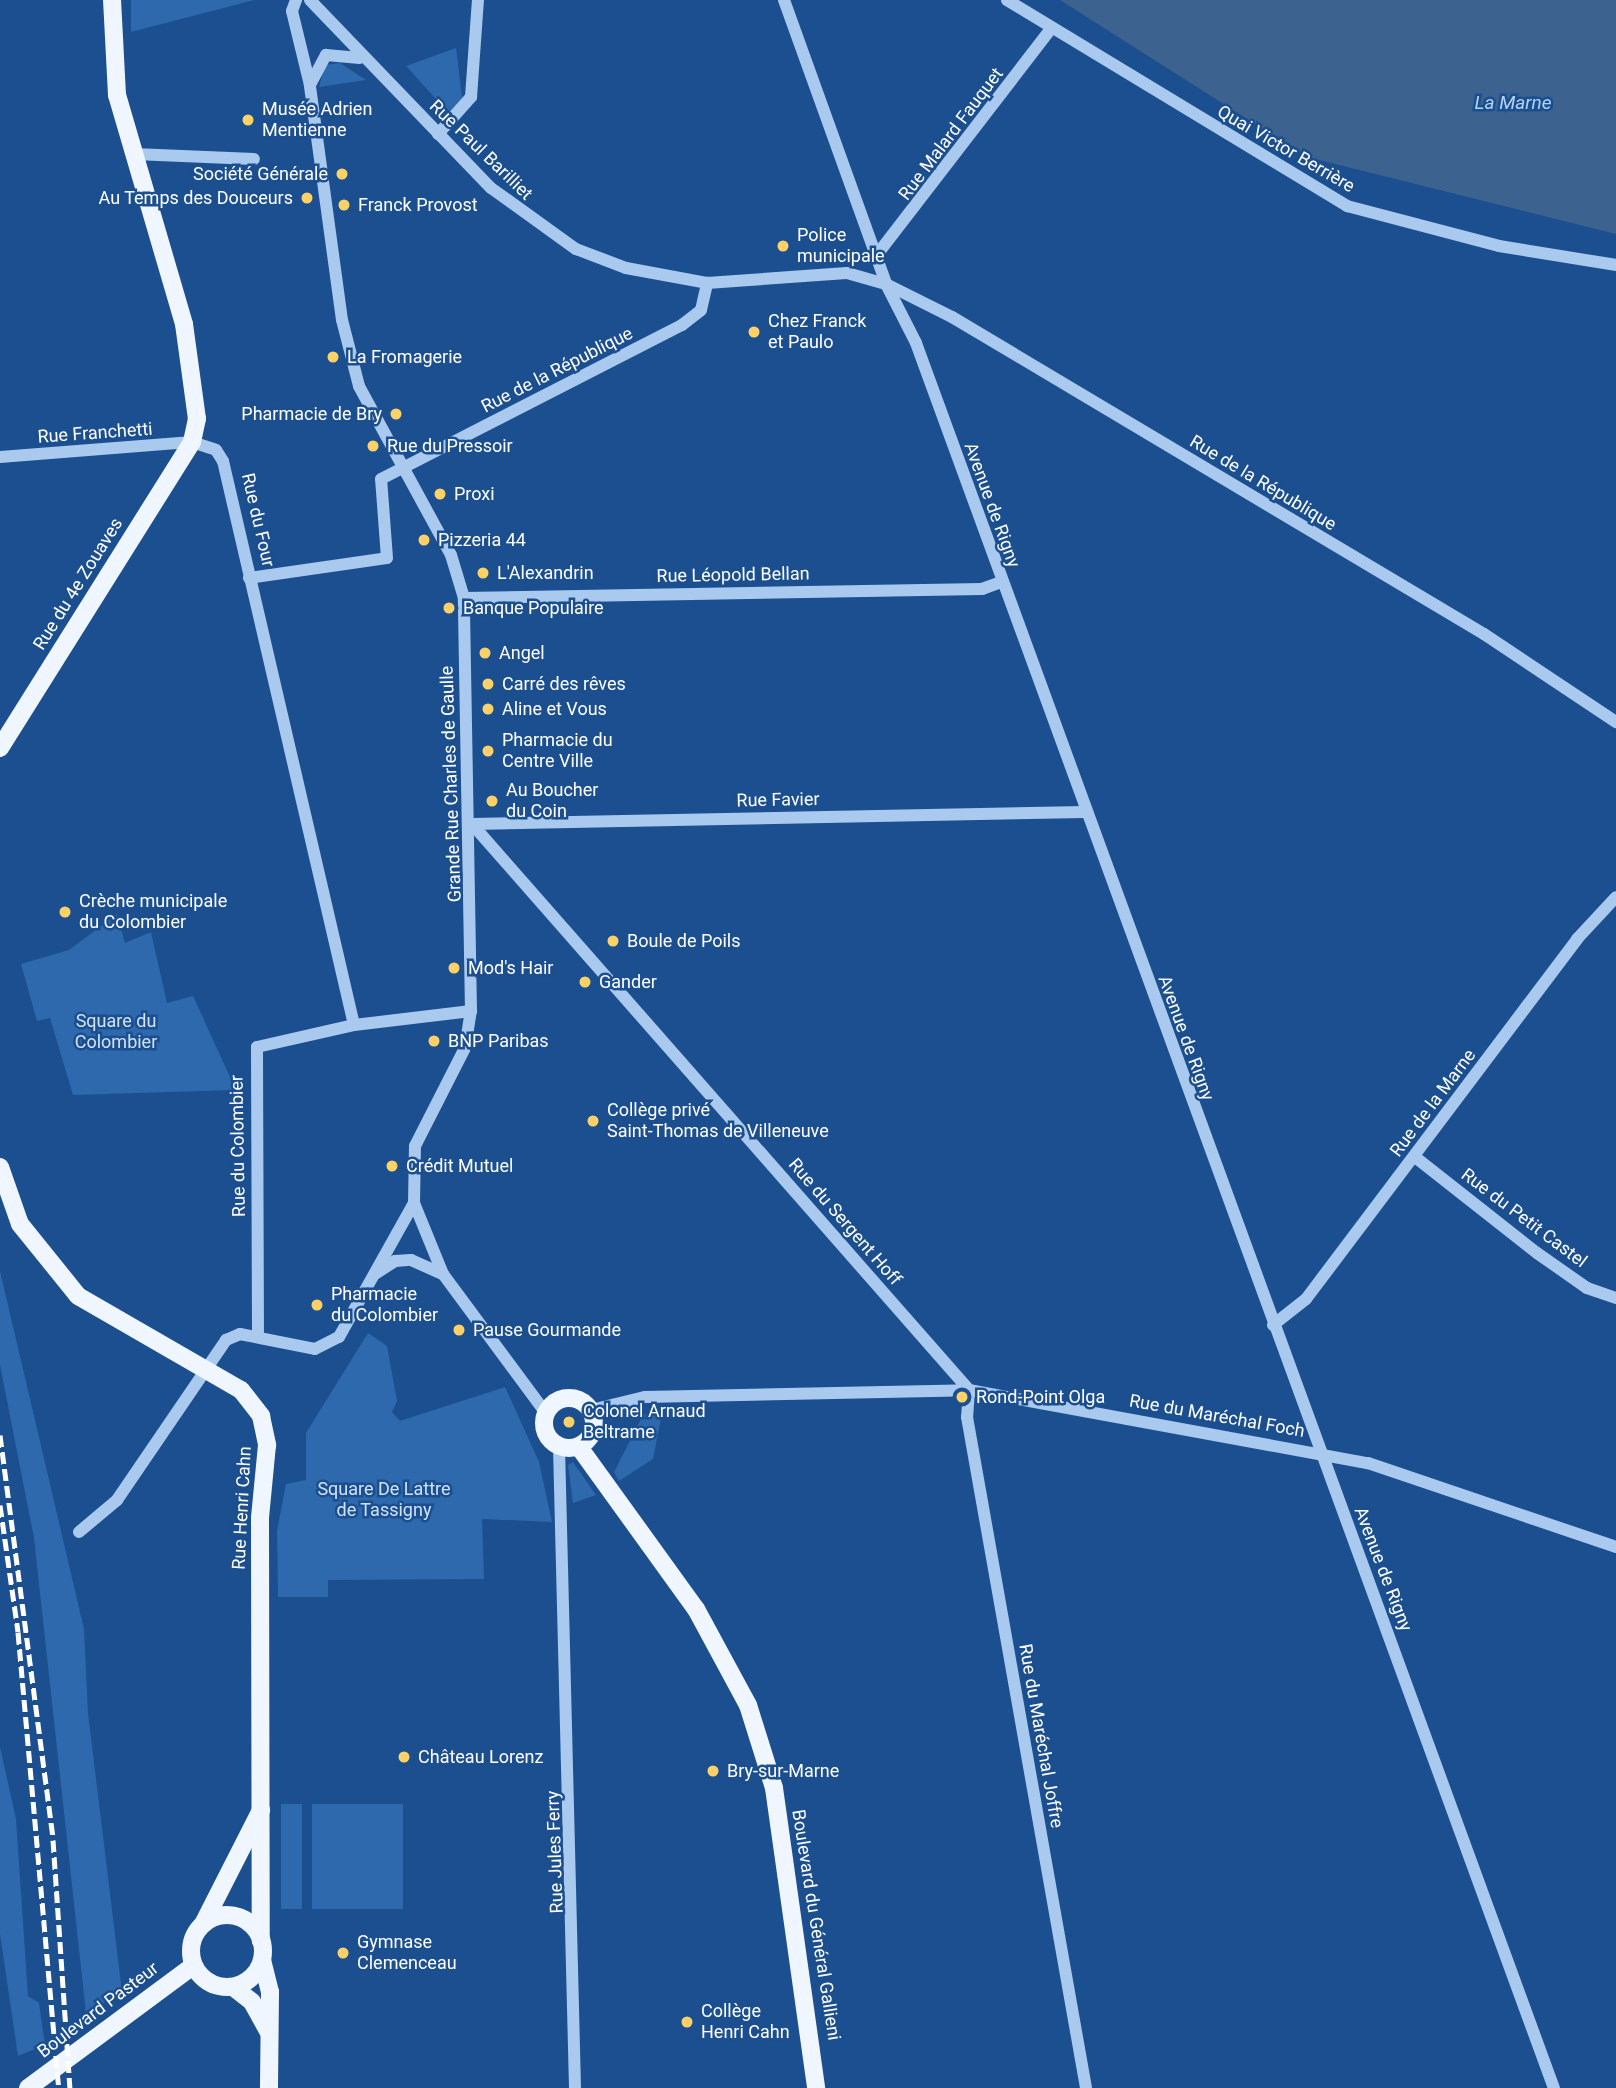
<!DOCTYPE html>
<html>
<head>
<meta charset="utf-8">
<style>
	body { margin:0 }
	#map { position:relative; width:1616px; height:2088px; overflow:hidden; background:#1b4f8f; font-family:Roboto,sans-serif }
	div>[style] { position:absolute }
	.green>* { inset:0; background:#2e69ad; transform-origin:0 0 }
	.water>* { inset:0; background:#3c6290 }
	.minor>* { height:12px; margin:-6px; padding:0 6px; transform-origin:6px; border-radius:6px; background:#a9c9ee }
	.major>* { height:18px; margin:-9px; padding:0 9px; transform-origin:9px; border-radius:9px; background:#f0f6ff }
	.major>.ring { margin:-9px; padding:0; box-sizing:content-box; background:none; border:18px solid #f0f6ff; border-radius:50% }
	.rail>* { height:5px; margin-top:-2.5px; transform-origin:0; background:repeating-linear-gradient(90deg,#fff 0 12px,transparent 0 17px) }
	.dots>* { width:19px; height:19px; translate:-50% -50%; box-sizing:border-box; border:4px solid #1b4f8f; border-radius:50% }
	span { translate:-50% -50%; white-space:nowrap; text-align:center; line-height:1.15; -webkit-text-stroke:5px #1b4f8f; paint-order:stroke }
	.poi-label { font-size:18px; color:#fff }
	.left { translate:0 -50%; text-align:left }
	.right { translate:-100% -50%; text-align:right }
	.street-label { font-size:18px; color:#fff }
	.park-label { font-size:18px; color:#cfe3fa }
	.water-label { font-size:19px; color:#b5d3f5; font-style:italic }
</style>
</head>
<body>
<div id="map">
	<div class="green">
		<div style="clip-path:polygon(131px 0,254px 0,131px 32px)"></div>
		<div style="clip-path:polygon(456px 48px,464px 113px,453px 118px,406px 66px)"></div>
		<div style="clip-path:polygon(340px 63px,366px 80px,319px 87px,325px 65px)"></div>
		<div style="clip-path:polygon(117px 914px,125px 943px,151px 932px,167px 1003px,193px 996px,236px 1090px,73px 1095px,50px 1018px,37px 1021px,21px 964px,69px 950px)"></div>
		<div style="clip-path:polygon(0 1271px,84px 1629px,88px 1713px,122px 1992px,86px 2013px,34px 1538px,0 1365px)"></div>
		<div style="clip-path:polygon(368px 1333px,387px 1346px,397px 1401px,392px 1412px,400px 1421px,505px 1387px,539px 1462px,552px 1522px,482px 1519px,484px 1579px,328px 1580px,328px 1597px,278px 1597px,277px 1531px,286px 1484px,306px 1480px,306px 1433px)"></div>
		<div style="clip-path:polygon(662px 1413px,653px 1459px,619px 1481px,614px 1472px,643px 1415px)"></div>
		<div style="clip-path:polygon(573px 1462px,596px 1495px,573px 1503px,568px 1465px)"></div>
		<div style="clip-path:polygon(0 1747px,16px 1819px,28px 1996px,39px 2003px,45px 2045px,18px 2056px,0 1934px)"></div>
		<div style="left:281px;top:1804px;width:21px;height:105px"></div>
		<div style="left:312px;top:1804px;width:91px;height:105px"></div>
	</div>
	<div class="water">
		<div style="clip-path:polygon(1060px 0,1616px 0,1616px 234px,1307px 157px)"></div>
	</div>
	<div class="minor">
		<div style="left:310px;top:0;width:261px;rotate:46.1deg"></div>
		<div style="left:491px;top:188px;width:105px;rotate:35.7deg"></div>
		<div style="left:576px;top:249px;width:53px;rotate:20.8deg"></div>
		<div style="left:626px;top:268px;width:82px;rotate:10.5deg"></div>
		<div style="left:707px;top:283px;width:140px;rotate:-4.1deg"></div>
		<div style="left:847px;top:273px;width:41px;rotate:15.8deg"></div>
		<div style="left:886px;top:284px;width:74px;rotate:26.6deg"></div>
		<div style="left:952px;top:317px;width:619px;rotate:30.79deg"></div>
		<div style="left:1484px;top:634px;width:159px;rotate:33.7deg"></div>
		<div style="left:784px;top:0;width:302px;rotate:70.2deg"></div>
		<div style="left:886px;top:284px;width:66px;rotate:63deg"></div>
		<div style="left:916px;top:343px;width:1858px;rotate:69.92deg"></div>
		<div style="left:1007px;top:0;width:398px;rotate:31.2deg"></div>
		<div style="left:1347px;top:206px;width:157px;rotate:14.7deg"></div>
		<div style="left:1499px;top:246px;width:119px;rotate:9.2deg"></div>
		<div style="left:311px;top:83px;width:32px;rotate:-62deg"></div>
		<div style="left:326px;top:55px;width:34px;rotate:5deg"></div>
		<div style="left:438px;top:134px;width:50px;rotate:-48.3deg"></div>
		<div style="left:471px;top:97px;width:97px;rotate:-85.9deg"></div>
		<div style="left:134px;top:154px;width:120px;rotate:2.4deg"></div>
		<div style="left:876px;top:256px;width:285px;rotate:-52.4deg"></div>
		<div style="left:0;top:457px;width:193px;rotate:-4.5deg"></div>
		<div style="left:192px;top:442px;width:25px;rotate:18deg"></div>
		<div style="left:216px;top:450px;width:13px;rotate:58deg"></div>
		<div style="left:223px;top:461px;width:579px;rotate:76.92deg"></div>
		<div style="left:249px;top:578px;width:139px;rotate:-8.2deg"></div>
		<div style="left:387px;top:558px;width:79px;rotate:-94.3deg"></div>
		<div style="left:381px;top:479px;width:338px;rotate:-27.1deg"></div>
		<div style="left:682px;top:325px;width:24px;rotate:-38deg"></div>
		<div style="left:701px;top:310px;width:28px;rotate:-77deg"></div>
		<div style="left:464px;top:598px;width:518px;rotate:-1deg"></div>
		<div style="left:982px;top:589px;width:20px;rotate:-20deg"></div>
		<div style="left:472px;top:824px;width:753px;rotate:48.71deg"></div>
		<div style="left:472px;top:824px;width:613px;rotate:-1.12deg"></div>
		<div style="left:1415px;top:1157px;width:155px;rotate:38.2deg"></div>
		<div style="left:1537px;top:1253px;width:61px;rotate:35deg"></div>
		<div style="left:1587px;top:1288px;width:31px;rotate:19deg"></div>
		<div style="left:414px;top:1203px;width:77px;rotate:67.8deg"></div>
		<div style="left:443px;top:1274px;width:173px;rotate:53.5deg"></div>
		<div style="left:375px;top:1274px;width:24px;rotate:-33deg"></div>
		<div style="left:395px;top:1261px;width:16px;rotate:-4deg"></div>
		<div style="left:411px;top:1260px;width:35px;rotate:24deg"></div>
		<div style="left:1273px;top:1325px;width:42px;rotate:-38.2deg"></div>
		<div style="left:1306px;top:1299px;width:451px;rotate:-53deg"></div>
		<div style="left:1577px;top:939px;width:57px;rotate:-47.1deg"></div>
		<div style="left:258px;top:1337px;width:290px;rotate:-90.2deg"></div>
		<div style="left:257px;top:1047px;width:99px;rotate:-12.8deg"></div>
		<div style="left:354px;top:1025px;width:118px;rotate:-6.8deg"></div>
		<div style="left:969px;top:1390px;width:27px;rotate:94deg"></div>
		<div style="left:967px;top:1417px;width:681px;rotate:79.94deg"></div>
		<div style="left:591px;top:1410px;width:56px;rotate:-13.5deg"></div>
		<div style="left:645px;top:1397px;width:324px;rotate:-1.2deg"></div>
		<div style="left:969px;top:1390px;width:406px;rotate:10.4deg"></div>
		<div style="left:1368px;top:1463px;width:262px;rotate:18.7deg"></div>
		<div style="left:559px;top:1447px;width:641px;rotate:88.57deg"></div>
		<div style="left:79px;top:1532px;width:50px;rotate:-40.1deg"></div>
		<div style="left:117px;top:1500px;width:194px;rotate:-55.7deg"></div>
		<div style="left:226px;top:1340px;width:15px;rotate:-23deg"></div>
		<div style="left:240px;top:1334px;width:76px;rotate:11.3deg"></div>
		<div style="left:315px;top:1349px;width:27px;rotate:-27deg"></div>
		<div style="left:339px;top:1337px;width:154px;rotate:-60.8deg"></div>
		<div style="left:414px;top:1203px;width:57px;rotate:-89deg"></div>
		<div style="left:415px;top:1146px;width:110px;rotate:-63deg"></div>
		<div style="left:465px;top:1048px;width:37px;rotate:-81deg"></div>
		<div style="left:471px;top:1011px;width:413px;rotate:-91deg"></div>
		<div style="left:464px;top:598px;width:45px;rotate:-106.8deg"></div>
		<div style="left:451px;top:555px;width:192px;rotate:-118.6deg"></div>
		<div style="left:359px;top:386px;width:68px;rotate:-104.4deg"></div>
		<div style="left:342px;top:320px;width:237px;rotate:-97.8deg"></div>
		<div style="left:310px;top:85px;width:76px;rotate:-103.7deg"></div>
		<div style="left:292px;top:11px;width:12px;rotate:-70deg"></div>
	</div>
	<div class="major">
		<div style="left:0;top:748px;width:361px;rotate:-57.9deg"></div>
		<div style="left:192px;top:442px;width:24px;rotate:-78deg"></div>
		<div style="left:197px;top:419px;width:96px;rotate:-97.8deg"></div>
		<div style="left:184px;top:324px;width:239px;rotate:-106.3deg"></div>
		<div style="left:117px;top:95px;width:95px;rotate:-93deg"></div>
		<div style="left:0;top:1167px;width:60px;rotate:70.7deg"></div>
		<div style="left:20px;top:1224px;width:92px;rotate:51.1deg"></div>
		<div style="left:78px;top:1296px;width:188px;rotate:30deg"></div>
		<div style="left:241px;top:1390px;width:33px;rotate:52deg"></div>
		<div style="left:261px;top:1416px;width:30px;rotate:78deg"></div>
		<div style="left:267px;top:1445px;width:73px;rotate:95.5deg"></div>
		<div style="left:260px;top:1518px;width:423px;rotate:89.9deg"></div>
		<div class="ring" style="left:544px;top:1398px;width:32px;height:32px"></div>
		<div style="left:579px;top:1447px;width:200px;rotate:54.2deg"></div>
		<div style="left:696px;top:1609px;width:109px;rotate:61.6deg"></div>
		<div style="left:748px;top:1705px;width:87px;rotate:72.6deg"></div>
		<div style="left:774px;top:1788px;width:303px;rotate:82deg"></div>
		<div class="ring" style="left:191px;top:1915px;width:54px;height:54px"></div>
		<div style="left:203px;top:1924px;width:128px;rotate:-63deg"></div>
		<div style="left:262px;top:1960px;width:33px;rotate:76deg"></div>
		<div style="left:270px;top:1992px;width:96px;rotate:90.6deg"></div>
		<div style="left:233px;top:1987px;width:24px;rotate:38deg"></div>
		<div style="left:252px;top:2002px;width:33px;rotate:61deg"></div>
		<div style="left:28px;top:2088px;width:205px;rotate:-36.5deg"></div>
	</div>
	<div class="rail">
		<div style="left:0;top:1435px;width:408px;rotate:82.5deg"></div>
		<div style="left:53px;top:1840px;width:249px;rotate:86.1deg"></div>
		<div style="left:0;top:1505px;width:128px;rotate:81.9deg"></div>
		<div style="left:18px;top:1632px;width:458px;rotate:84.9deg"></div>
	</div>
	<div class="dots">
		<div style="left:248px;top:120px;background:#ffd166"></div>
		<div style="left:342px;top:174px;background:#ffd166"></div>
		<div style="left:307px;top:198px;background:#ffd166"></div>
		<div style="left:344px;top:205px;background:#ffd166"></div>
		<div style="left:783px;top:246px;background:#ffd166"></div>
		<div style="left:754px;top:332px;background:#ffd166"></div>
		<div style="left:333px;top:357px;background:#ffd166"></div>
		<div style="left:396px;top:414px;background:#ffd166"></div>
		<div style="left:373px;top:446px;background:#ffd166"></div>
		<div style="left:440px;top:494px;background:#ffd166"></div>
		<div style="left:424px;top:540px;background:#ffd166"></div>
		<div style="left:483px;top:573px;background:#ffd166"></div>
		<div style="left:449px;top:608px;background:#ffd166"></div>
		<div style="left:485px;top:653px;background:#ffd166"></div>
		<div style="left:488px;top:684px;background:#ffd166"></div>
		<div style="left:488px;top:709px;background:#ffd166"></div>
		<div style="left:488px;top:751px;background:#ffd166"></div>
		<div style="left:492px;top:801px;background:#ffd166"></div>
		<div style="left:65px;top:912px;background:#ffd166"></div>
		<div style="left:613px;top:941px;background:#ffd166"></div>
		<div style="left:454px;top:968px;background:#ffd166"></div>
		<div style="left:585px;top:982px;background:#ffd166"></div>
		<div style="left:434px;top:1041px;background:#ffd166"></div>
		<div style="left:593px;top:1121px;background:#ffd166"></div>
		<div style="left:392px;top:1166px;background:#ffd166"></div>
		<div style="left:317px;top:1305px;background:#ffd166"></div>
		<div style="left:459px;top:1330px;background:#ffd166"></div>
		<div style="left:962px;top:1397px;background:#ffd166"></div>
		<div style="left:569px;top:1422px;background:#ffd166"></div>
		<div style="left:404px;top:1757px;background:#ffd166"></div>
		<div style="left:713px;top:1771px;background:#ffd166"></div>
		<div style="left:343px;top:1953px;background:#ffd166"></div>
		<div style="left:687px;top:2022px;background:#ffd166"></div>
	</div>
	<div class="poi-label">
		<span class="left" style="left:262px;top:120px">Musée Adrien<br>Mentienne</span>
		<span class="right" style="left:328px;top:174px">Société Générale</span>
		<span class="right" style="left:293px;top:198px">Au Temps des Douceurs</span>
		<span class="left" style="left:358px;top:205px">Franck Provost</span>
		<span class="left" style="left:797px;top:246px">Police<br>municipale</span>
		<span class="left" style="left:768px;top:332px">Chez Franck<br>et Paulo</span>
		<span class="left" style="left:347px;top:357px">La Fromagerie</span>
		<span class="right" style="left:382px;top:414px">Pharmacie de Bry</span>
		<span class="left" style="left:387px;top:446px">Rue du Pressoir</span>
		<span class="left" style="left:454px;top:494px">Proxi</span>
		<span class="left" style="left:438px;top:540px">Pizzeria 44</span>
		<span class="left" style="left:497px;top:573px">L'Alexandrin</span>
		<span class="left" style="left:463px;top:608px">Banque Populaire</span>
		<span class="left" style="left:499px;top:653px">Angel</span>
		<span class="left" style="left:502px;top:684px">Carré des rêves</span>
		<span class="left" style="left:502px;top:709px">Aline et Vous</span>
		<span class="left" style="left:502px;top:751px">Pharmacie du<br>Centre Ville</span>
		<span class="left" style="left:506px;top:801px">Au Boucher<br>du Coin</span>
		<span class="left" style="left:79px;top:912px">Crèche municipale<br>du Colombier</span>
		<span class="left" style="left:627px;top:941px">Boule de Poils</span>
		<span class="left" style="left:468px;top:968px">Mod's Hair</span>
		<span class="left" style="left:599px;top:982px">Gander</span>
		<span class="left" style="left:448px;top:1041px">BNP Paribas</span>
		<span class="left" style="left:607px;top:1121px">Collège privé<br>Saint-Thomas de Villeneuve</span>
		<span class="left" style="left:406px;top:1166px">Crédit Mutuel</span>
		<span class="left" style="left:331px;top:1305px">Pharmacie<br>du Colombier</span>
		<span class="left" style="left:473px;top:1330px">Pause Gourmande</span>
		<span class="left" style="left:976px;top:1397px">Rond-Point Olga</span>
		<span class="left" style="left:583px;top:1422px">Colonel Arnaud<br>Beltrame</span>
		<span class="left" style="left:418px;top:1757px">Château Lorenz</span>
		<span class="left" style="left:727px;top:1771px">Bry-sur-Marne</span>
		<span class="left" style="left:357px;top:1953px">Gymnase<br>Clemenceau</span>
		<span class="left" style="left:701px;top:2022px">Collège<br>Henri Cahn</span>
	</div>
	<div class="street-label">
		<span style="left:951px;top:134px;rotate:-53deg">Rue Malard Fauquet</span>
		<span style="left:1286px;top:149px;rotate:30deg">Quai Victor Berrière</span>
		<span style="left:481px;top:150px;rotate:44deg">Rue Paul Barilliet</span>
		<span style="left:557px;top:370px;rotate:-27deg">Rue de la République</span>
		<span style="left:95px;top:433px;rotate:-4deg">Rue Franchetti</span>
		<span style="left:1263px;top:483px;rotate:31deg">Rue de la République</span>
		<span style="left:992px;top:505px;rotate:70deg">Avenue de Rigny</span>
		<span style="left:258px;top:520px;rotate:77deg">Rue du Four</span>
		<span style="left:733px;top:575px;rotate:-1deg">Rue Léopold Bellan</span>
		<span style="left:78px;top:584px;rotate:-58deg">Rue du 4e Zouaves</span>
		<span style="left:451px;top:784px;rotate:-92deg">Grande Rue Charles de Gaulle</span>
		<span style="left:778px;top:800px;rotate:-1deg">Rue Favier</span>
		<span style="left:1186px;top:1038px;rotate:70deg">Avenue de Rigny</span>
		<span style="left:1433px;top:1103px;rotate:-53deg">Rue de la Marne</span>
		<span style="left:238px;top:1146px;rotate:-91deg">Rue du Colombier</span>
		<span style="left:1524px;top:1218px;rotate:37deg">Rue du Petit Castel</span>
		<span style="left:845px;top:1222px;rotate:49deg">Rue du Sergent Hoff</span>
		<span style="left:1217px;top:1416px;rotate:10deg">Rue du Maréchal Foch</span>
		<span style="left:242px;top:1508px;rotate:-87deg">Rue Henri Cahn</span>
		<span style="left:1383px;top:1569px;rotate:69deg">Avenue de Rigny</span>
		<span style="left:1041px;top:1736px;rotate:80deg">Rue du Maréchal Joffre</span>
		<span style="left:555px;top:1852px;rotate:-92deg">Rue Jules Ferry</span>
		<span style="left:816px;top:1925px;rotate:81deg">Boulevard du Général Gallieni</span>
		<span style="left:98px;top:2010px;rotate:-37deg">Boulevard Pasteur</span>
	</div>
	<div class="park-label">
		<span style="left:116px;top:1032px">Square du<br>Colombier</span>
		<span style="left:384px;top:1500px">Square De Lattre<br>de Tassigny</span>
	</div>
	<div class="water-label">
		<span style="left:1513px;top:103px">La Marne</span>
	</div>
</div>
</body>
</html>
